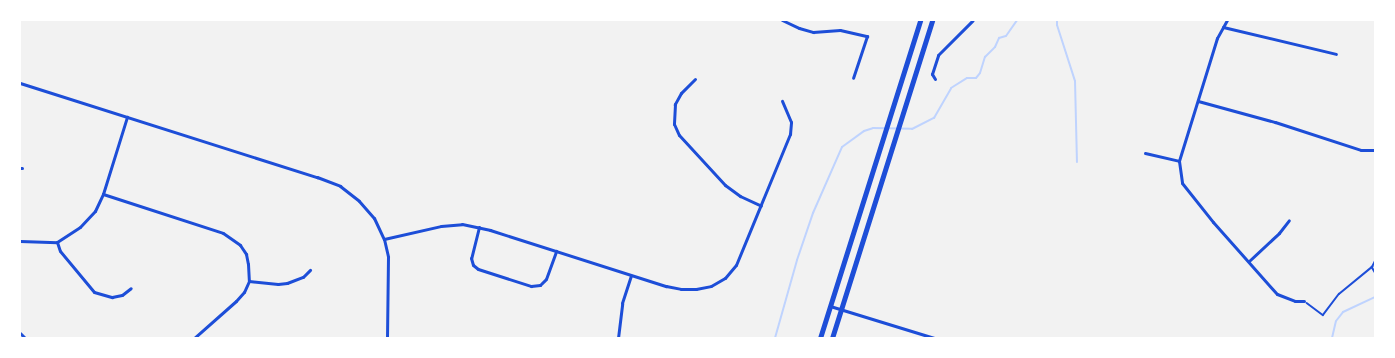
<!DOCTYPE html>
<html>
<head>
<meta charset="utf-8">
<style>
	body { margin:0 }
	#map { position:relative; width:1395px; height:358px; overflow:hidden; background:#f2f2f2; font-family:"Open Sans",sans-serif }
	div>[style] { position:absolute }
	.stream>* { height:2px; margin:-1px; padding:0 1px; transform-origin:1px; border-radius:1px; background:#bfd3fe }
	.path>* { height:1.5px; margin:-0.75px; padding:0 0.75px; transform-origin:0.75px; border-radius:0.75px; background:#1d4ed8 }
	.minor>* { height:3px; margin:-1.5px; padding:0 1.5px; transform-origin:1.5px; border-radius:1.5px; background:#1d4ed8 }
	.primary>* { height:5px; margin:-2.5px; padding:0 2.5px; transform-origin:2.5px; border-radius:2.5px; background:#1d4ed8 }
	span { translate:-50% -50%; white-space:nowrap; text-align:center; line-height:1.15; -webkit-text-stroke:3px #fff; paint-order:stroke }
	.frame { position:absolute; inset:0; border:21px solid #fff; pointer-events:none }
</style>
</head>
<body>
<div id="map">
	<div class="stream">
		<div style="left:1057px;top:20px;width:5px;rotate:90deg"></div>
		<div style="left:1057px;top:25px;width:59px;rotate:72.2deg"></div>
		<div style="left:1075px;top:81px;width:81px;rotate:88.6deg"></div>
		<div style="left:775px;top:338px;width:81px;rotate:-74.2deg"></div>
		<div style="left:797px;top:260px;width:50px;rotate:-71.2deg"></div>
		<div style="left:813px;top:213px;width:72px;rotate:-66.3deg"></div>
		<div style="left:842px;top:147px;width:27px;rotate:-36deg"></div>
		<div style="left:864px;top:131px;width:9px;rotate:-18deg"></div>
		<div style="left:873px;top:128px;width:39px;rotate:1deg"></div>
		<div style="left:912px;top:129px;width:25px;rotate:-27deg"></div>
		<div style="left:934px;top:118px;width:34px;rotate:-60deg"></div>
		<div style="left:951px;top:88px;width:19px;rotate:-32deg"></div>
		<div style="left:967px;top:78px;width:9px"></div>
		<div style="left:976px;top:78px;width:6px;rotate:-51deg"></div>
		<div style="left:980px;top:73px;width:17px;rotate:-73deg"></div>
		<div style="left:985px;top:57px;width:14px;rotate:-45deg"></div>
		<div style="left:995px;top:47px;width:10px;rotate:-66deg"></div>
		<div style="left:999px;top:38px;width:7px;rotate:-16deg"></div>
		<div style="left:1006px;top:36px;width:19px;rotate:-55deg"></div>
		<div style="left:1332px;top:338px;width:17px;rotate:-77deg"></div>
		<div style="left:1336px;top:321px;width:11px;rotate:-52deg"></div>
		<div style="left:1343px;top:312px;width:35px;rotate:-25deg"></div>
	</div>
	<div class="path">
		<div style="left:1372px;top:267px;width:7px;rotate:-63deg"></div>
		<div style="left:1307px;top:303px;width:20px;rotate:37deg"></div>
		<div style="left:1323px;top:315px;width:26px;rotate:-53deg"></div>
		<div style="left:1339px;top:294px;width:43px;rotate:-39.3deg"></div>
		<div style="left:1372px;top:267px;width:6px;rotate:59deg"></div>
	</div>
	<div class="minor">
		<div style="left:782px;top:20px;width:19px;rotate:25deg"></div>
		<div style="left:799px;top:28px;width:15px;rotate:16deg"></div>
		<div style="left:813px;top:32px;width:27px;rotate:-4deg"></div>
		<div style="left:840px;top:30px;width:28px;rotate:13deg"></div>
		<div style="left:867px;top:36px;width:44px;rotate:108.4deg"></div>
		<div style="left:1227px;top:20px;width:21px;rotate:119deg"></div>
		<div style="left:1217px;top:38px;width:129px;rotate:107.2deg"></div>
		<div style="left:1179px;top:161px;width:22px;rotate:82deg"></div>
		<div style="left:1182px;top:183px;width:50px;rotate:51.5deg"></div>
		<div style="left:1213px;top:222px;width:96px;rotate:48.4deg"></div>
		<div style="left:1277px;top:294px;width:19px;rotate:21deg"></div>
		<div style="left:1295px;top:301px;width:9px"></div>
		<div style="left:1223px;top:27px;width:116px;rotate:13.4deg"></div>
		<div style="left:695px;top:79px;width:20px;rotate:135deg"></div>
		<div style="left:681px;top:93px;width:13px;rotate:119deg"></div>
		<div style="left:675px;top:104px;width:20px;rotate:93deg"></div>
		<div style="left:674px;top:124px;width:12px;rotate:66deg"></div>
		<div style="left:679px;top:135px;width:68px;rotate:47.4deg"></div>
		<div style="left:725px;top:185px;width:19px;rotate:36deg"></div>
		<div style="left:740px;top:196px;width:23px;rotate:25deg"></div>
		<div style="left:935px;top:79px;width:6px;rotate:-121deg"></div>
		<div style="left:932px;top:74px;width:20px;rotate:-72deg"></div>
		<div style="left:938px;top:55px;width:49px;rotate:-45deg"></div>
		<div style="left:20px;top:83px;width:312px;rotate:17.6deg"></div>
		<div style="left:317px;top:177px;width:25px;rotate:21deg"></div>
		<div style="left:340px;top:186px;width:24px;rotate:38deg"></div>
		<div style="left:359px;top:201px;width:23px;rotate:49deg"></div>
		<div style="left:374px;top:218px;width:23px;rotate:65deg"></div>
		<div style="left:384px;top:239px;width:18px;rotate:77deg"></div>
		<div style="left:388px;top:257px;width:81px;rotate:90.7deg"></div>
		<div style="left:1198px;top:101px;width:80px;rotate:15.3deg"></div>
		<div style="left:1275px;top:122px;width:90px;rotate:18deg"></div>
		<div style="left:1361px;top:150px;width:14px"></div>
		<div style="left:1145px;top:153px;width:35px;rotate:13deg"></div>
		<div style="left:20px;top:168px;width:2px"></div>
		<div style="left:103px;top:194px;width:126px;rotate:18deg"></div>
		<div style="left:223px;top:233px;width:21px;rotate:35deg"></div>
		<div style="left:240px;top:245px;width:11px;rotate:56deg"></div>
		<div style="left:246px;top:254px;width:10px;rotate:79deg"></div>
		<div style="left:248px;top:264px;width:17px;rotate:87deg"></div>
		<div style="left:249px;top:281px;width:12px;rotate:114deg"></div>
		<div style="left:244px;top:292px;width:12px;rotate:132deg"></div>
		<div style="left:236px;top:301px;width:56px;rotate:138.6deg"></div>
		<div style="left:479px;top:227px;width:32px;rotate:104deg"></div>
		<div style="left:471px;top:258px;width:7px;rotate:74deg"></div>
		<div style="left:473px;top:265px;width:6px;rotate:39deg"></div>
		<div style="left:478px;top:269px;width:56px;rotate:17.8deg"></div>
		<div style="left:531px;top:286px;width:9px;rotate:-6deg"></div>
		<div style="left:540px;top:285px;width:8px;rotate:-45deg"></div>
		<div style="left:546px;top:279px;width:30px;rotate:-70deg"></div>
		<div style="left:384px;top:239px;width:58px;rotate:-12.8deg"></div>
		<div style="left:441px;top:226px;width:21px;rotate:-5deg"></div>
		<div style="left:462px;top:224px;width:29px;rotate:12deg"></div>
		<div style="left:490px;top:230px;width:185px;rotate:17.7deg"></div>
		<div style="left:666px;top:286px;width:15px;rotate:11deg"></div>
		<div style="left:681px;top:289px;width:15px"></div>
		<div style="left:696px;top:289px;width:15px;rotate:-11deg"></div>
		<div style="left:711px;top:286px;width:16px;rotate:-30deg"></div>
		<div style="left:725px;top:278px;width:17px;rotate:-50deg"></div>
		<div style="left:736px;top:265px;width:142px;rotate:-67.6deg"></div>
		<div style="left:790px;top:134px;width:12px;rotate:-85deg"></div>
		<div style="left:791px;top:122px;width:23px;rotate:-113deg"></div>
		<div style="left:20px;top:241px;width:37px;rotate:2deg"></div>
		<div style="left:57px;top:242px;width:27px;rotate:-33deg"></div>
		<div style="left:80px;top:227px;width:22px;rotate:-47deg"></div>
		<div style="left:95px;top:211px;width:19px;rotate:-65deg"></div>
		<div style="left:103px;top:194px;width:81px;rotate:-72.7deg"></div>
		<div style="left:57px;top:242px;width:9px;rotate:72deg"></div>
		<div style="left:60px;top:251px;width:53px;rotate:50.3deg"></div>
		<div style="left:94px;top:292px;width:19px;rotate:16deg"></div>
		<div style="left:112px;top:297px;width:10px;rotate:-11deg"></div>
		<div style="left:122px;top:295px;width:11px;rotate:-38deg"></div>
		<div style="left:1249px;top:261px;width:41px;rotate:-43deg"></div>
		<div style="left:1279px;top:233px;width:16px;rotate:-52deg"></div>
		<div style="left:249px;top:281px;width:29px;rotate:6deg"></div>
		<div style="left:278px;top:284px;width:9px;rotate:-6deg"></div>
		<div style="left:287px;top:283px;width:17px;rotate:-21deg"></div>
		<div style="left:303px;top:277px;width:10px;rotate:-45deg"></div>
		<div style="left:830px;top:306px;width:109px;rotate:17.1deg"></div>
		<div style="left:20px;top:333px;width:7px;rotate:45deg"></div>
		<div style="left:618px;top:338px;width:35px;rotate:-83deg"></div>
		<div style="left:622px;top:303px;width:29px;rotate:-72deg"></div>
	</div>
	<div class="primary">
		<div style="left:820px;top:338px;width:333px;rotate:-72.5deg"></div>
		<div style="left:832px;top:338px;width:333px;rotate:-72.5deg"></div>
	</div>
	<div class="frame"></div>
</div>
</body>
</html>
